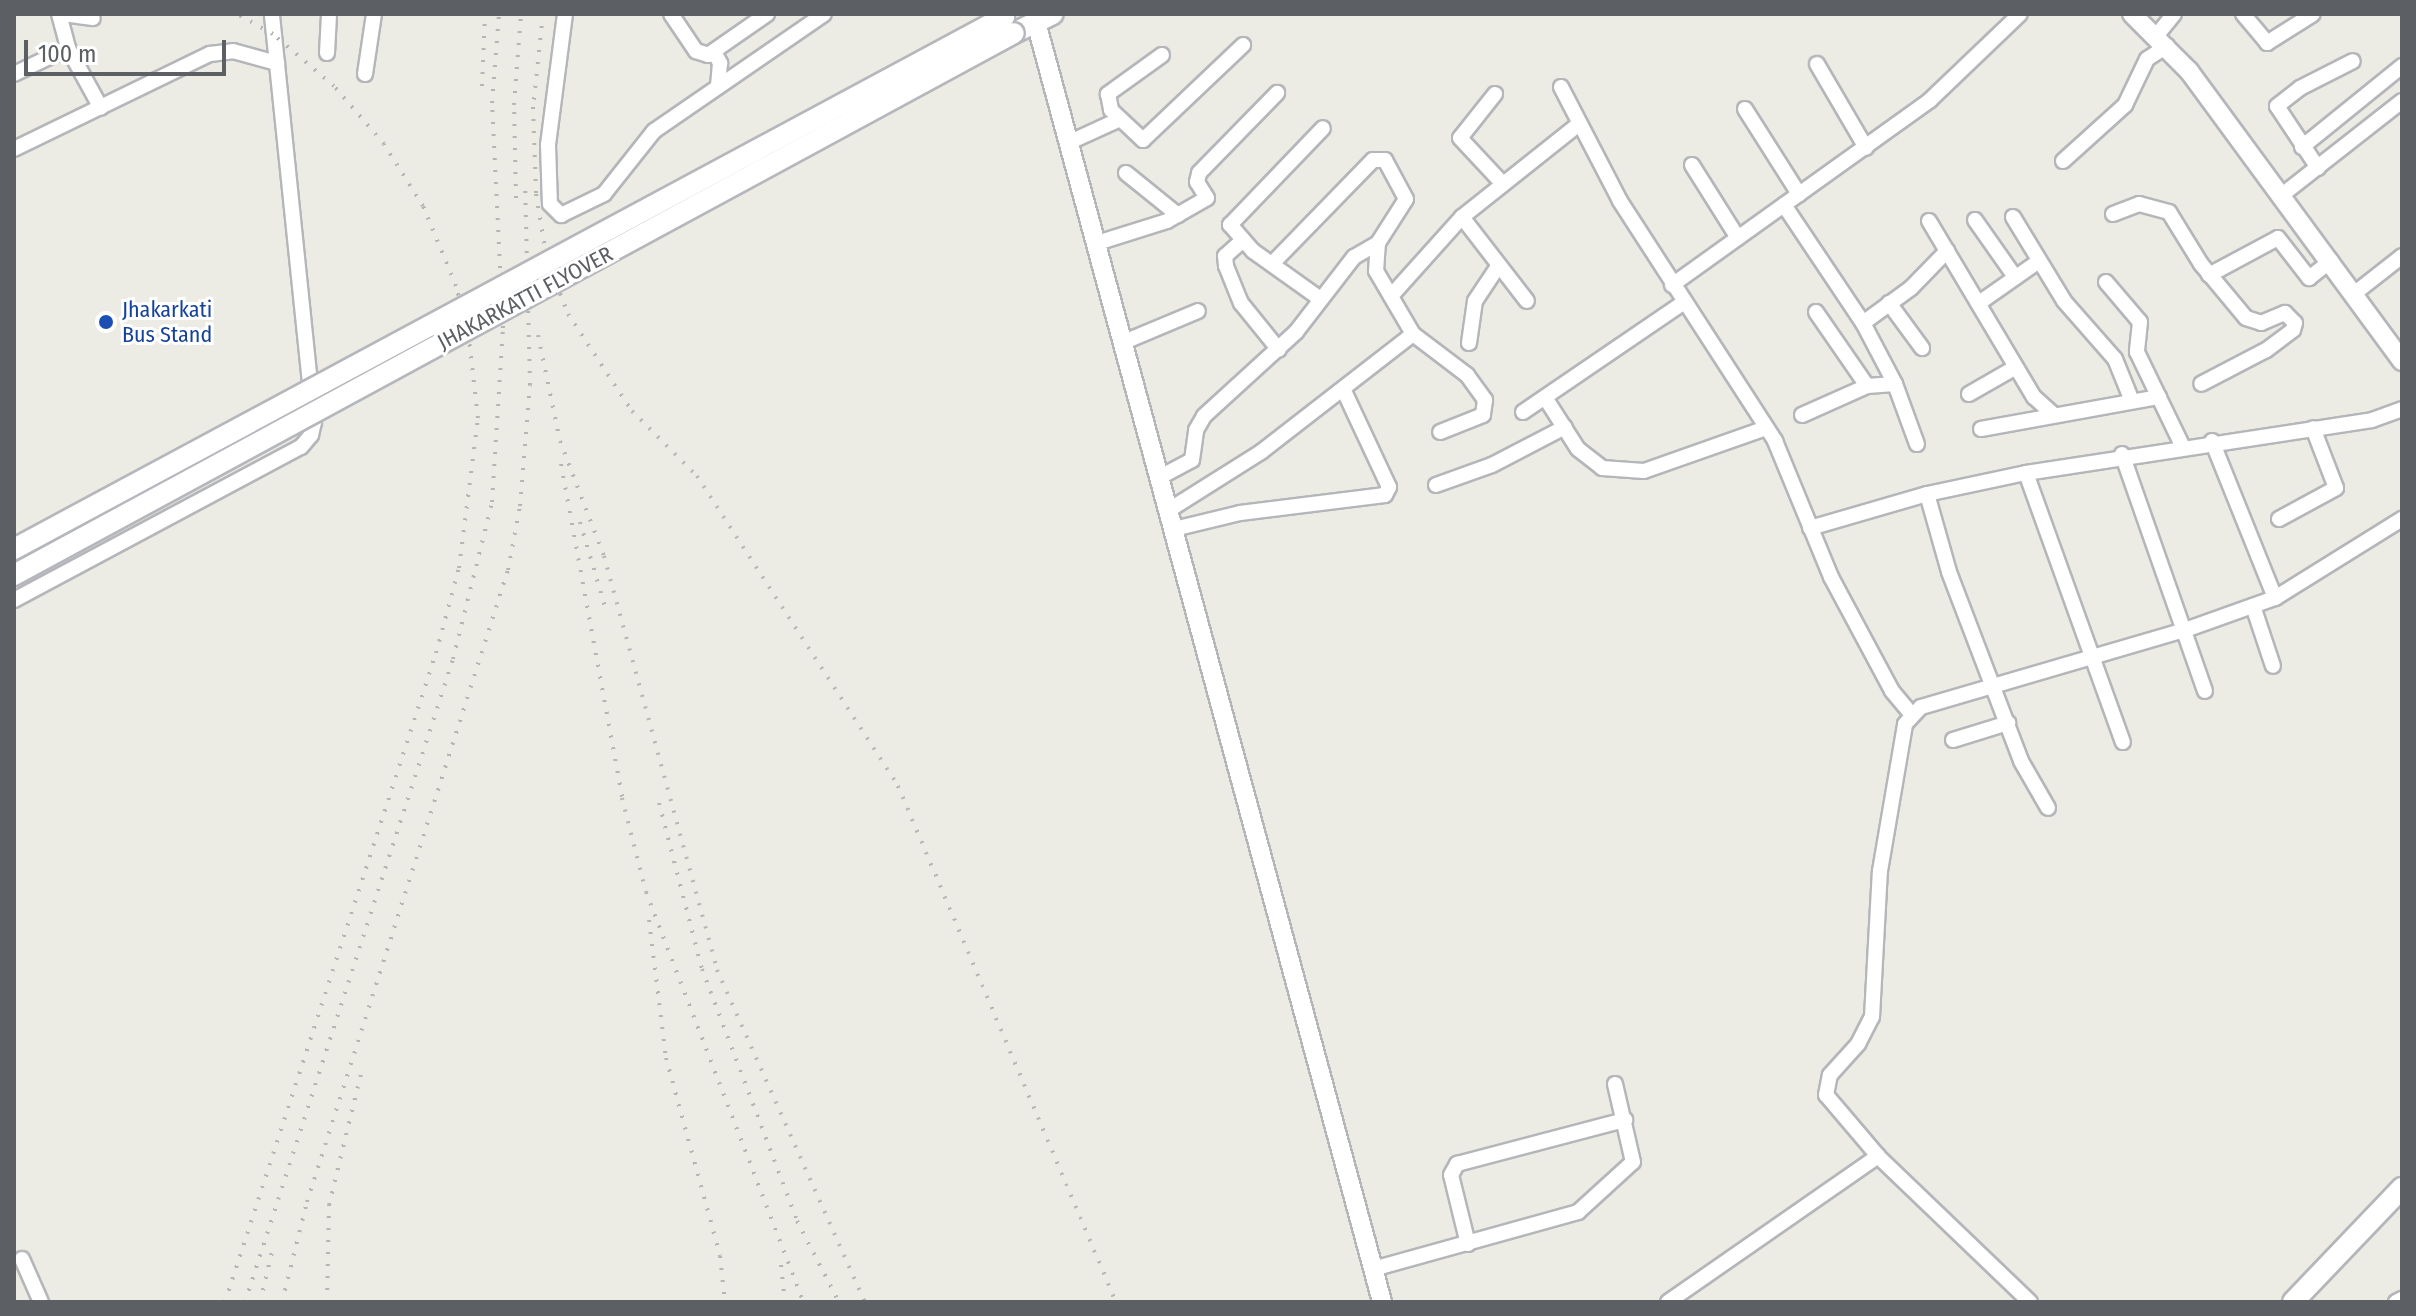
<!DOCTYPE html>
<html>
<head>
<meta charset="utf-8">
<style>
	body { margin:0 }
	#map { position:relative; width:2416px; height:1316px; overflow:hidden; background:#edece4; font-family:"Fira Sans Condensed",sans-serif }
	div>[style] { position:absolute }
	.roads { filter:drop-shadow(2px 0 #b4b6ba) drop-shadow(-2px 0 #b4b6ba) drop-shadow(0 2px #b4b6ba) drop-shadow(0 -2px #b4b6ba) }
	.minor>* { height:14px; margin:-7px; padding:0 7px; transform-origin:7px; border-radius:7px; background:#fff }
	.tertiary>* { height:18px; margin:-9px; padding:0 9px; transform-origin:9px; border-radius:9px; background:#fff }
	.secondary>* { height:20px; margin:-10px; padding:0 10px; transform-origin:10px; border-radius:10px; background:#fff }
	.rail>* { height:4px; margin-top:-2px; transform-origin:0; background:repeating-linear-gradient(90deg,#b4b5b5 0 2px,transparent 0 12px) }
	.bridges { filter:drop-shadow(2px 0 #b5b7bd) drop-shadow(-2px 0 #b5b7bd) drop-shadow(0 2px #b5b7bd) drop-shadow(0 -2px #b5b7bd) }
	.secondary-bridge>* { height:20px; margin:-10px; padding:0 10px; transform-origin:10px; border-radius:10px; background:#fff }
	.dots>* { width:22px; height:22px; translate:-50% -50%; box-sizing:border-box; border:4px solid #fff; border-radius:50% }
	span { translate:-50% -50%; white-space:nowrap; text-align:center; line-height:1.15; -webkit-text-stroke:6px #fff; paint-order:stroke }
	.street-label { font-size:22px; color:#5c5f63 }
	.transit-label { font-size:22px; color:#164399 }
	.left { translate:0 -50%; text-align:left }
	.frame { position:absolute; inset:0; border:16px solid #5c5f63; pointer-events:none }
	.scale { position:absolute; left:24px; top:40px; width:202px; height:36px; box-sizing:border-box; border:4px solid #5c5f63; border-top:0; padding-left:10px; font-size:24px; line-height:28px; white-space:nowrap; color:#5c5f63; -webkit-text-stroke:6px #fff; paint-order:stroke }
</style>
</head>
<body>
<div id="map">
	<div class="roads">
		<div class="minor">
			<div style="left:59px;top:14px;width:35px;rotate:75deg"></div>
			<div style="left:68px;top:48px;width:68px;rotate:61.2deg"></div>
			<div style="left:63px;top:14px;width:30px;rotate:8deg"></div>
			<div style="left:565px;top:14px;width:132px;rotate:97.4deg"></div>
			<div style="left:548px;top:145px;width:59px;rotate:88.1deg"></div>
			<div style="left:550px;top:204px;width:16px;rotate:45deg"></div>
			<div style="left:561px;top:215px;width:48px;rotate:-26deg"></div>
			<div style="left:604px;top:194px;width:80px;rotate:-51.6deg"></div>
			<div style="left:654px;top:131px;width:206px;rotate:-34.5deg"></div>
			<div style="left:671px;top:14px;width:45px;rotate:56deg"></div>
			<div style="left:696px;top:51px;width:13px;rotate:18deg"></div>
			<div style="left:708px;top:55px;width:72px;rotate:-34.8deg"></div>
			<div style="left:2243px;top:14px;width:38px;rotate:50deg"></div>
			<div style="left:2267px;top:43px;width:54px;rotate:-32.2deg"></div>
			<div style="left:2157px;top:35px;width:27px;rotate:-51deg"></div>
			<div style="left:714px;top:52px;width:13px;rotate:61deg"></div>
			<div style="left:720px;top:63px;width:24px;rotate:95deg"></div>
			<div style="left:327px;top:53px;width:39px;rotate:-87deg"></div>
			<div style="left:1162px;top:55px;width:67px;rotate:144.2deg"></div>
			<div style="left:1108px;top:94px;width:16px;rotate:79deg"></div>
			<div style="left:1111px;top:110px;width:44px;rotate:43.2deg"></div>
			<div style="left:1143px;top:140px;width:138px;rotate:-43.5deg"></div>
			<div style="left:1817px;top:64px;width:97px;rotate:59.7deg"></div>
			<div style="left:14px;top:74px;width:60px;rotate:-25.7deg"></div>
			<div style="left:365px;top:74px;width:61px;rotate:-81.5deg"></div>
			<div style="left:1561px;top:87px;width:128px;rotate:62.6deg"></div>
			<div style="left:1620px;top:201px;width:286px;rotate:57.1deg"></div>
			<div style="left:1775px;top:441px;width:147px;rotate:67.6deg"></div>
			<div style="left:1831px;top:577px;width:129px;rotate:61.8deg"></div>
			<div style="left:1892px;top:691px;width:30px;rotate:50deg"></div>
			<div style="left:1495px;top:94px;width:56px;rotate:128.5deg"></div>
			<div style="left:1460px;top:138px;width:62px;rotate:47deg"></div>
			<div style="left:1745px;top:109px;width:101px;rotate:57.6deg"></div>
			<div style="left:1070px;top:142px;width:55px;rotate:-24.7deg"></div>
			<div style="left:2302px;top:147px;width:129px;rotate:-39deg"></div>
			<div style="left:14px;top:149px;width:218px;rotate:-25.9deg"></div>
			<div style="left:210px;top:54px;width:23px;rotate:-7deg"></div>
			<div style="left:233px;top:51px;width:46px;rotate:15.3deg"></div>
			<div style="left:2063px;top:161px;width:84px;rotate:-42.1deg"></div>
			<div style="left:2125px;top:105px;width:51px;rotate:-64.4deg"></div>
			<div style="left:2147px;top:59px;width:24px;rotate:-33deg"></div>
			<div style="left:1692px;top:165px;width:86px;rotate:57.8deg"></div>
			<div style="left:2318px;top:168px;width:74px;rotate:-123.5deg"></div>
			<div style="left:2277px;top:106px;width:29px;rotate:-38deg"></div>
			<div style="left:2300px;top:88px;width:59px;rotate:-27deg"></div>
			<div style="left:1126px;top:173px;width:67px;rotate:38.9deg"></div>
			<div style="left:2282px;top:195px;width:152px;rotate:-38.1deg"></div>
			<div style="left:1784px;top:205px;width:142px;rotate:56.2deg"></div>
			<div style="left:1863px;top:323px;width:69px;rotate:62.3deg"></div>
			<div style="left:1895px;top:384px;width:64px;rotate:69.9deg"></div>
			<div style="left:2113px;top:214px;width:28px;rotate:-21deg"></div>
			<div style="left:2139px;top:204px;width:31px;rotate:15deg"></div>
			<div style="left:2169px;top:212px;width:61px;rotate:58.4deg"></div>
			<div style="left:2201px;top:264px;width:70px;rotate:50.2deg"></div>
			<div style="left:2246px;top:318px;width:16px;rotate:18deg"></div>
			<div style="left:2261px;top:323px;width:26px;rotate:-23deg"></div>
			<div style="left:2285px;top:313px;width:14px;rotate:45deg"></div>
			<div style="left:2295px;top:323px;width:7px;rotate:106deg"></div>
			<div style="left:2293px;top:330px;width:34px;rotate:143deg"></div>
			<div style="left:2266px;top:350px;width:73px;rotate:152.4deg"></div>
			<div style="left:1462px;top:217px;width:106px;rotate:52.3deg"></div>
			<div style="left:2013px;top:217px;width:98px;rotate:58.7deg"></div>
			<div style="left:2064px;top:301px;width:77px;rotate:48.7deg"></div>
			<div style="left:2115px;top:359px;width:45px;rotate:68deg"></div>
			<div style="left:1975px;top:220px;width:70px;rotate:54.9deg"></div>
			<div style="left:1929px;top:221px;width:205px;rotate:59.2deg"></div>
			<div style="left:2034px;top:397px;width:27px;rotate:42deg"></div>
			<div style="left:1243px;top:240px;width:24px;rotate:138deg"></div>
			<div style="left:1225px;top:256px;width:10px;rotate:84deg"></div>
			<div style="left:1226px;top:266px;width:40px;rotate:68deg"></div>
			<div style="left:1241px;top:303px;width:60px;rotate:51deg"></div>
			<div style="left:1097px;top:243px;width:73px;rotate:-17.4deg"></div>
			<div style="left:1167px;top:221px;width:46px;rotate:-29.9deg"></div>
			<div style="left:1207px;top:198px;width:19px;rotate:-122deg"></div>
			<div style="left:1197px;top:182px;width:9px;rotate:-77deg"></div>
			<div style="left:1199px;top:173px;width:112px;rotate:-45.7deg"></div>
			<div style="left:2209px;top:275px;width:78px;rotate:-28.2deg"></div>
			<div style="left:2278px;top:238px;width:51px;rotate:52.2deg"></div>
			<div style="left:2309px;top:278px;width:28px;rotate:-38deg"></div>
			<div style="left:2106px;top:282px;width:52px;rotate:49.6deg"></div>
			<div style="left:2140px;top:322px;width:30px;rotate:96deg"></div>
			<div style="left:2137px;top:352px;width:103px;rotate:64.2deg"></div>
			<div style="left:1672px;top:285px;width:317px;rotate:-35.6deg"></div>
			<div style="left:1930px;top:100px;width:124px;rotate:-43.7deg"></div>
			<div style="left:2355px;top:293px;width:60px;rotate:-38.2deg"></div>
			<div style="left:1391px;top:296px;width:106px;rotate:-48.1deg"></div>
			<div style="left:1462px;top:217px;width:149px;rotate:-38.5deg"></div>
			<div style="left:1319px;top:298px;width:81px;rotate:-144.5deg"></div>
			<div style="left:1253px;top:251px;width:35px;rotate:-131deg"></div>
			<div style="left:1230px;top:225px;width:134px;rotate:-46.2deg"></div>
			<div style="left:1889px;top:303px;width:56px;rotate:53.7deg"></div>
			<div style="left:1979px;top:303px;width:73px;rotate:-35deg"></div>
			<div style="left:1816px;top:312px;width:90px;rotate:55.4deg"></div>
			<div style="left:1863px;top:323px;width:59px;rotate:-36.1deg"></div>
			<div style="left:1911px;top:288px;width:52px;rotate:-45.8deg"></div>
			<div style="left:1413px;top:334px;width:68px;rotate:37.2deg"></div>
			<div style="left:1467px;top:375px;width:31px;rotate:54deg"></div>
			<div style="left:1485px;top:400px;width:15px;rotate:98deg"></div>
			<div style="left:1483px;top:415px;width:46px;rotate:158.4deg"></div>
			<div style="left:1124px;top:342px;width:80px;rotate:-22.7deg"></div>
			<div style="left:1469px;top:343px;width:42px;rotate:-81.9deg"></div>
			<div style="left:1475px;top:301px;width:43px;rotate:-56.3deg"></div>
			<div style="left:1969px;top:394px;width:54px;rotate:-29.9deg"></div>
			<div style="left:1546px;top:399px;width:59px;rotate:57.4deg"></div>
			<div style="left:1578px;top:449px;width:31px;rotate:38deg"></div>
			<div style="left:1602px;top:468px;width:42px;rotate:4.1deg"></div>
			<div style="left:1644px;top:471px;width:129px;rotate:-19.4deg"></div>
			<div style="left:1523px;top:412px;width:194px;rotate:-34.3deg"></div>
			<div style="left:1802px;top:415px;width:71px;rotate:-24deg"></div>
			<div style="left:1867px;top:386px;width:28px;rotate:-4deg"></div>
			<div style="left:1981px;top:429px;width:181px;rotate:-10.2deg"></div>
			<div style="left:2212px;top:441px;width:169px;rotate:68.1deg"></div>
			<div style="left:2122px;top:454px;width:251px;rotate:70.7deg"></div>
			<div style="left:2026px;top:473px;width:286px;rotate:70.2deg"></div>
			<div style="left:1160px;top:477px;width:36px;rotate:-28deg"></div>
			<div style="left:1192px;top:460px;width:30px;rotate:-82deg"></div>
			<div style="left:1196px;top:430px;width:16px;rotate:-60deg"></div>
			<div style="left:1204px;top:416px;width:125px;rotate:-42.4deg"></div>
			<div style="left:1296px;top:332px;width:95px;rotate:-52.3deg"></div>
			<div style="left:1354px;top:257px;width:28px;rotate:-30deg"></div>
			<div style="left:1436px;top:485px;width:59px;rotate:-19.7deg"></div>
			<div style="left:1492px;top:465px;width:82px;rotate:-27.5deg"></div>
			<div style="left:1927px;top:494px;width:81px;rotate:74.2deg"></div>
			<div style="left:1949px;top:572px;width:202px;rotate:69.1deg"></div>
			<div style="left:2021px;top:761px;width:54px;rotate:60.1deg"></div>
			<div style="left:1169px;top:510px;width:109px;rotate:-32.2deg"></div>
			<div style="left:1261px;top:452px;width:192px;rotate:-37.8deg"></div>
			<div style="left:1413px;top:334px;width:73px;rotate:-120.4deg"></div>
			<div style="left:1376px;top:271px;width:28px;rotate:-86deg"></div>
			<div style="left:1378px;top:243px;width:52px;rotate:-57.5deg"></div>
			<div style="left:1406px;top:199px;width:44px;rotate:-118.3deg"></div>
			<div style="left:1385px;top:160px;width:12px;rotate:180deg"></div>
			<div style="left:1373px;top:160px;width:145px;rotate:134.2deg"></div>
			<div style="left:2279px;top:519px;width:65px;rotate:-28.5deg"></div>
			<div style="left:2336px;top:488px;width:64px;rotate:-111deg"></div>
			<div style="left:1810px;top:528px;width:122px;rotate:-16.2deg"></div>
			<div style="left:1927px;top:494px;width:101px;rotate:-12deg"></div>
			<div style="left:2026px;top:473px;width:350px;rotate:-8.7deg"></div>
			<div style="left:2372px;top:420px;width:32px;rotate:-20deg"></div>
			<div style="left:1174px;top:529px;width:68px;rotate:-13.6deg"></div>
			<div style="left:1240px;top:513px;width:146px;rotate:-7.1deg"></div>
			<div style="left:1385px;top:495px;width:9px;rotate:-63deg"></div>
			<div style="left:1389px;top:487px;width:106px;rotate:-115.1deg"></div>
			<div style="left:14px;top:600px;width:325px;rotate:-28.1deg"></div>
			<div style="left:301px;top:447px;width:16px;rotate:-50deg"></div>
			<div style="left:311px;top:435px;width:13px;rotate:-77deg"></div>
			<div style="left:314px;top:422px;width:410px;rotate:-95.9deg"></div>
			<div style="left:2253px;top:606px;width:63px;rotate:71.6deg"></div>
			<div style="left:1953px;top:740px;width:58px;rotate:-17.2deg"></div>
			<div style="left:1468px;top:1244px;width:71px;rotate:-103.8deg"></div>
			<div style="left:1451px;top:1175px;width:13px;rotate:-61deg"></div>
			<div style="left:1457px;top:1164px;width:174px;rotate:-14.7deg"></div>
			<div style="left:22px;top:1259px;width:47px;rotate:66.2deg"></div>
			<div style="left:1373px;top:1269px;width:213px;rotate:-15.5deg"></div>
			<div style="left:1578px;top:1212px;width:74px;rotate:-42.3deg"></div>
			<div style="left:1633px;top:1162px;width:80px;rotate:-103deg"></div>
			<div style="left:1668px;top:1302px;width:256px;rotate:-34.8deg"></div>
			<div style="left:2030px;top:1302px;width:211px;rotate:-136.2deg"></div>
			<div style="left:1878px;top:1156px;width:80px;rotate:-130.4deg"></div>
			<div style="left:1826px;top:1095px;width:20px;rotate:-79deg"></div>
			<div style="left:1830px;top:1075px;width:42px;rotate:-47.9deg"></div>
			<div style="left:1858px;top:1044px;width:30px;rotate:-63deg"></div>
			<div style="left:1872px;top:1017px;width:146px;rotate:-86.9deg"></div>
			<div style="left:1880px;top:871px;width:149px;rotate:-80.3deg"></div>
			<div style="left:1905px;top:724px;width:23px;rotate:-47deg"></div>
			<div style="left:1921px;top:707px;width:275px;rotate:-16.3deg"></div>
			<div style="left:2185px;top:630px;width:96px;rotate:-19.6deg"></div>
			<div style="left:2275px;top:598px;width:150px;rotate:-31.9deg"></div>
			<div style="left:2396px;top:1302px;width:7px;rotate:-27deg"></div>
		</div>
		<div class="tertiary">
			<div style="left:2132px;top:14px;width:81px;rotate:45deg"></div>
			<div style="left:2189px;top:71px;width:360px;rotate:53.7deg"></div>
			<div style="left:1036px;top:22px;width:1326px;rotate:74.87deg"></div>
		</div>
		<div class="secondary">
			<div style="left:1014px;top:33px;width:43px;rotate:-26deg"></div>
			<div style="left:2293px;top:1302px;width:158px;rotate:-46.3deg"></div>
		</div>
	</div>
	<div class="rail">
		<div style="left:543px;top:14px;width:94px;rotate:96.1deg"></div>
		<div style="left:533px;top:107px;width:87px;rotate:88deg"></div>
		<div style="left:536px;top:194px;width:67px;rotate:80.5deg"></div>
		<div style="left:547px;top:260px;width:58px;rotate:68.7deg"></div>
		<div style="left:568px;top:314px;width:116px;rotate:56.6deg"></div>
		<div style="left:632px;top:411px;width:92px;rotate:45deg"></div>
		<div style="left:697px;top:476px;width:369px;rotate:57deg"></div>
		<div style="left:898px;top:786px;width:560px;rotate:67.1deg"></div>
		<div style="left:482px;top:86px;width:72px;rotate:-87.6deg"></div>
		<div style="left:516px;top:198px;width:93px;rotate:-91.2deg"></div>
		<div style="left:514px;top:105px;width:91px;rotate:-85.6deg"></div>
		<div style="left:538px;top:335px;width:108px;rotate:78.3deg"></div>
		<div style="left:560px;top:441px;width:123px;rotate:69.1deg"></div>
		<div style="left:604px;top:556px;width:429px;rotate:74.7deg"></div>
		<div style="left:717px;top:970px;width:363px;rotate:66deg"></div>
		<div style="left:561px;top:464px;width:340px;rotate:79.6deg"></div>
		<div style="left:622px;top:798px;width:97px;rotate:75.7deg"></div>
		<div style="left:646px;top:892px;width:439px;rotate:69deg"></div>
		<div style="left:580px;top:522px;width:89px;rotate:73.6deg"></div>
		<div style="left:659px;top:803px;width:171px;rotate:75.5deg"></div>
		<div style="left:702px;top:969px;width:269px;rotate:69.3deg"></div>
		<div style="left:797px;top:1221px;width:91px;rotate:62.6deg"></div>
		<div style="left:649px;top:920px;width:139px;rotate:83deg"></div>
		<div style="left:666px;top:1058px;width:205px;rotate:74.7deg"></div>
		<div style="left:720px;top:1256px;width:46px;rotate:83.8deg"></div>
		<div style="left:781px;top:1265px;width:37px;rotate:84deg"></div>
		<div style="left:225px;top:1302px;width:682px;rotate:-71.99deg"></div>
		<div style="left:436px;top:653px;width:88px;rotate:-74.9deg"></div>
		<div style="left:459px;top:568px;width:151px;rotate:-82.8deg"></div>
		<div style="left:478px;top:418px;width:89px;rotate:-96.5deg"></div>
		<div style="left:468px;top:330px;width:46px;rotate:-105.3deg"></div>
		<div style="left:456px;top:286px;width:87px;rotate:-112.4deg"></div>
		<div style="left:423px;top:206px;width:73px;rotate:-122.2deg"></div>
		<div style="left:384px;top:144px;width:77px;rotate:-130.8deg"></div>
		<div style="left:334px;top:86px;width:80px;rotate:-139.6deg"></div>
		<div style="left:273px;top:34px;width:41px;rotate:-150.9deg"></div>
		<div style="left:245px;top:1302px;width:676px;rotate:-72.07deg"></div>
		<div style="left:453px;top:659px;width:162px;rotate:-76deg"></div>
		<div style="left:492px;top:502px;width:174px;rotate:-86.4deg"></div>
		<div style="left:503px;top:328px;width:225px;rotate:-92.8deg"></div>
		<div style="left:492px;top:103px;width:89px;rotate:-85.5deg"></div>
		<div style="left:260px;top:1302px;width:51px;rotate:-76.5deg"></div>
		<div style="left:282px;top:1302px;width:103px;rotate:-76deg"></div>
		<div style="left:307px;top:1202px;width:663px;rotate:-72.36deg"></div>
		<div style="left:508px;top:570px;width:65px;rotate:-79.4deg"></div>
		<div style="left:520px;top:506px;width:121px;rotate:-85.3deg"></div>
		<div style="left:530px;top:385px;width:203px;rotate:-91.4deg"></div>
		<div style="left:327px;top:1302px;width:97px;rotate:-88.8deg"></div>
		<div style="left:329px;top:1205px;width:139px;rotate:-76.3deg"></div>
	</div>
	<div class="bridges">
		<div class="secondary-bridge">
			<div style="left:14px;top:549px;width:1124px;rotate:-28.25deg"></div>
			<div style="left:14px;top:575px;width:1137px;rotate:-28.46deg"></div>
		</div>
	</div>
	<div class="dots">
		<div style="left:106px;top:322px;background:#1a4fb4"></div>
	</div>
	<div class="street-label">
		<span style="left:525px;top:298px;rotate:-28deg">JHAKARKATTI FLYOVER</span>
	</div>
	<div class="transit-label">
		<span class="left" style="left:122px;top:322px">Jhakarkati<br>Bus Stand</span>
	</div>
	<div class="frame"></div>
	<div class="scale">100 m</div>
</div>
</body>
</html>
